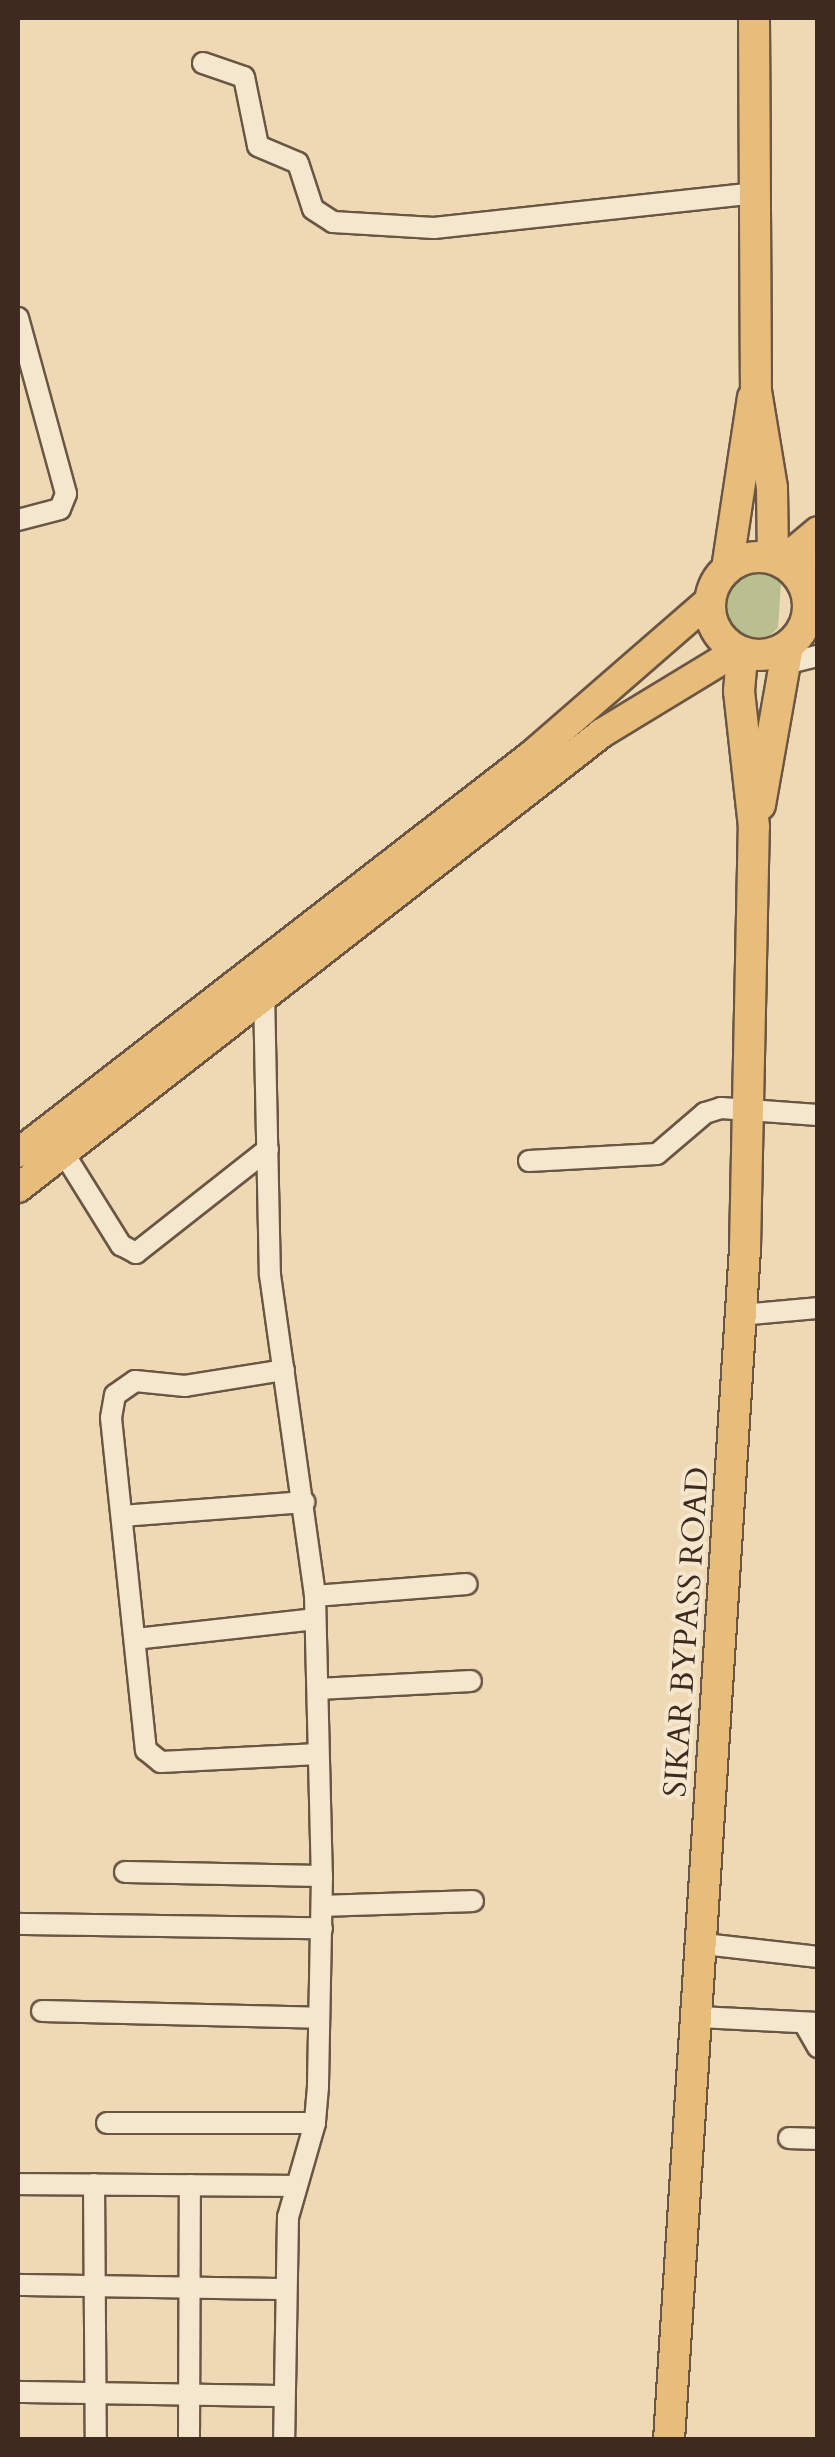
<!DOCTYPE html>
<html>
<head>
<meta charset="utf-8">
<style>
	body { margin:0 }
	#map { position:relative; width:835px; height:2457px; overflow:hidden; background:#efd9b4; font-family:Cardo,serif }
	div>[style] { position:absolute }
	.green>* { inset:0; background:#b9bf8e }
	.roads { filter:drop-shadow(2px 0 #6a5644) drop-shadow(-2px 0 #6a5644) drop-shadow(0 2px #6a5644) drop-shadow(0 -2px #6a5644) }
	.minor>* { height:20px; margin:-10px; padding:0 10px; transform-origin:10px; border-radius:10px; background:#f5e6ce }
	.major>* { height:28px; margin:-14px; padding:0 14px; transform-origin:14px; border-radius:14px; background:#e8bc7a }
	.highway>* { height:30px; margin:-15px; padding:0 15px; transform-origin:15px; border-radius:15px; background:#e8bc7a }
	.highway>.ring { margin:-15px; padding:0; box-sizing:content-box; background:none; border:30px solid #e8bc7a; border-radius:50% }
	span { translate:-50% -50%; white-space:nowrap; text-align:center; line-height:1.15; -webkit-text-stroke:8px #f5e6ce; paint-order:stroke }
	.street-label { font-size:32px; color:#3e2a1e }
	.frame { position:absolute; inset:0; border:20px solid #3e2a1e; pointer-events:none }
</style>
</head>
<body>
<div id="map">
	<div class="green">
		<div style="clip-path:polygon(752px 559px,777px 572px,781px 583px,778px 628px,757px 647px,730px 639px,723px 624px,725px 577px,738px 562px)"></div>
	</div>
	<div class="roads">
		<div class="minor">
			<div style="left:203px;top:63px;width:43px;rotate:18.9deg"></div>
			<div style="left:244px;top:77px;width:70px;rotate:78.5deg"></div>
			<div style="left:258px;top:146px;width:43px;rotate:23deg"></div>
			<div style="left:298px;top:163px;width:48px;rotate:71.9deg"></div>
			<div style="left:313px;top:209px;width:24px;rotate:33deg"></div>
			<div style="left:333px;top:222px;width:101px;rotate:3.4deg"></div>
			<div style="left:434px;top:228px;width:324px;rotate:-6.2deg"></div>
			<div style="left:18px;top:318px;width:182px;rotate:74.7deg"></div>
			<div style="left:66px;top:494px;width:16px;rotate:112deg"></div>
			<div style="left:60px;top:509px;width:43px;rotate:165.3deg"></div>
			<div style="left:785px;top:664px;width:34px;rotate:-14deg"></div>
			<div style="left:264px;top:993px;width:282px;rotate:88.8deg"></div>
			<div style="left:270px;top:1275px;width:324px;rotate:82deg"></div>
			<div style="left:315px;top:1596px;width:280px;rotate:88.6deg"></div>
			<div style="left:322px;top:1876px;width:211px;rotate:91.1deg"></div>
			<div style="left:318px;top:2087px;width:36px;rotate:95deg"></div>
			<div style="left:315px;top:2123px;width:98px;rotate:106deg"></div>
			<div style="left:288px;top:2217px;width:223px;rotate:91deg"></div>
			<div style="left:63px;top:1152px;width:110px;rotate:58.1deg"></div>
			<div style="left:121px;top:1245px;width:17px;rotate:28deg"></div>
			<div style="left:136px;top:1253px;width:168px;rotate:-38.2deg"></div>
			<div style="left:529px;top:1161px;width:128px;rotate:-3.1deg"></div>
			<div style="left:657px;top:1154px;width:63px;rotate:-40.5deg"></div>
			<div style="left:705px;top:1113px;width:17px;rotate:-17deg"></div>
			<div style="left:721px;top:1108px;width:97px;rotate:4.1deg"></div>
			<div style="left:741px;top:1315px;width:77px;rotate:-5.2deg"></div>
			<div style="left:284px;top:1370px;width:100px;rotate:170.8deg"></div>
			<div style="left:185px;top:1386px;width:50px;rotate:-174.3deg"></div>
			<div style="left:135px;top:1381px;width:24px;rotate:145deg"></div>
			<div style="left:115px;top:1395px;width:23px;rotate:100deg"></div>
			<div style="left:111px;top:1418px;width:334px;rotate:84deg"></div>
			<div style="left:146px;top:1750px;width:19px;rotate:39deg"></div>
			<div style="left:161px;top:1762px;width:157px;rotate:-2.9deg"></div>
			<div style="left:122px;top:1516px;width:183px;rotate:-4.4deg"></div>
			<div style="left:315px;top:1596px;width:152px;rotate:-4.5deg"></div>
			<div style="left:135px;top:1639px;width:181px;rotate:-6.3deg"></div>
			<div style="left:318px;top:1689px;width:153px;rotate:-3deg"></div>
			<div style="left:125px;top:1872px;width:197px;rotate:1.2deg"></div>
			<div style="left:322px;top:1906px;width:151px;rotate:-1.9deg"></div>
			<div style="left:18px;top:1924px;width:304px;rotate:0.8deg"></div>
			<div style="left:704px;top:1944px;width:115px;rotate:6.5deg"></div>
			<div style="left:42px;top:2011px;width:277px;rotate:1.4deg"></div>
			<div style="left:699px;top:2017px;width:119px;rotate:2.9deg"></div>
			<div style="left:804px;top:2023px;width:28px;rotate:60deg"></div>
			<div style="left:107px;top:2123px;width:208px"></div>
			<div style="left:789px;top:2138px;width:29px;rotate:2deg"></div>
			<div style="left:18px;top:2184px;width:276px;rotate:0.4deg"></div>
			<div style="left:94px;top:2184px;width:256px;rotate:89.6deg"></div>
			<div style="left:18px;top:2285px;width:267px;rotate:0.9deg"></div>
			<div style="left:18px;top:2392px;width:266px;rotate:0.9deg"></div>
			<div style="left:189px;top:2440px;width:255px;rotate:-89.8deg"></div>
		</div>
		<div class="major">
			<div style="left:781px;top:562px;width:48px;rotate:-40deg"></div>
			<div style="left:800px;top:579px;width:25px;rotate:-43deg"></div>
			<div style="left:18px;top:1153px;width:651px;rotate:-37.77deg"></div>
			<div style="left:533px;top:754px;width:235px;rotate:-41deg"></div>
			<div style="left:18px;top:1188px;width:740px;rotate:-37.92deg"></div>
			<div style="left:602px;top:733px;width:158px;rotate:-31.3deg"></div>
		</div>
		<div class="highway">
			<div style="left:754px;top:18px;width:373px;rotate:89.7deg"></div>
			<div style="left:756px;top:391px;width:98px;rotate:80.6deg"></div>
			<div style="left:772px;top:488px;width:70px;rotate:89.2deg"></div>
			<div class="ring" style="left:710px;top:557px;width:68px;height:68px"></div>
			<div style="left:727px;top:569px;width:173px;rotate:-81.4deg"></div>
			<div style="left:760px;top:805px;width:161px;rotate:-80deg"></div>
			<div style="left:669px;top:2440px;width:1194px;rotate:-86.35deg"></div>
			<div style="left:745px;top:1248px;width:421px;rotate:-88.8deg"></div>
			<div style="left:754px;top:827px;width:137px;rotate:-96.3deg"></div>
			<div style="left:739px;top:691px;width:38px;rotate:-85deg"></div>
		</div>
	</div>
	<div class="street-label">
		<span style="left:687px;top:1632px;rotate:-86deg">SIKAR BYPASS ROAD</span>
	</div>
	<div class="frame"></div>
</div>
</body>
</html>
